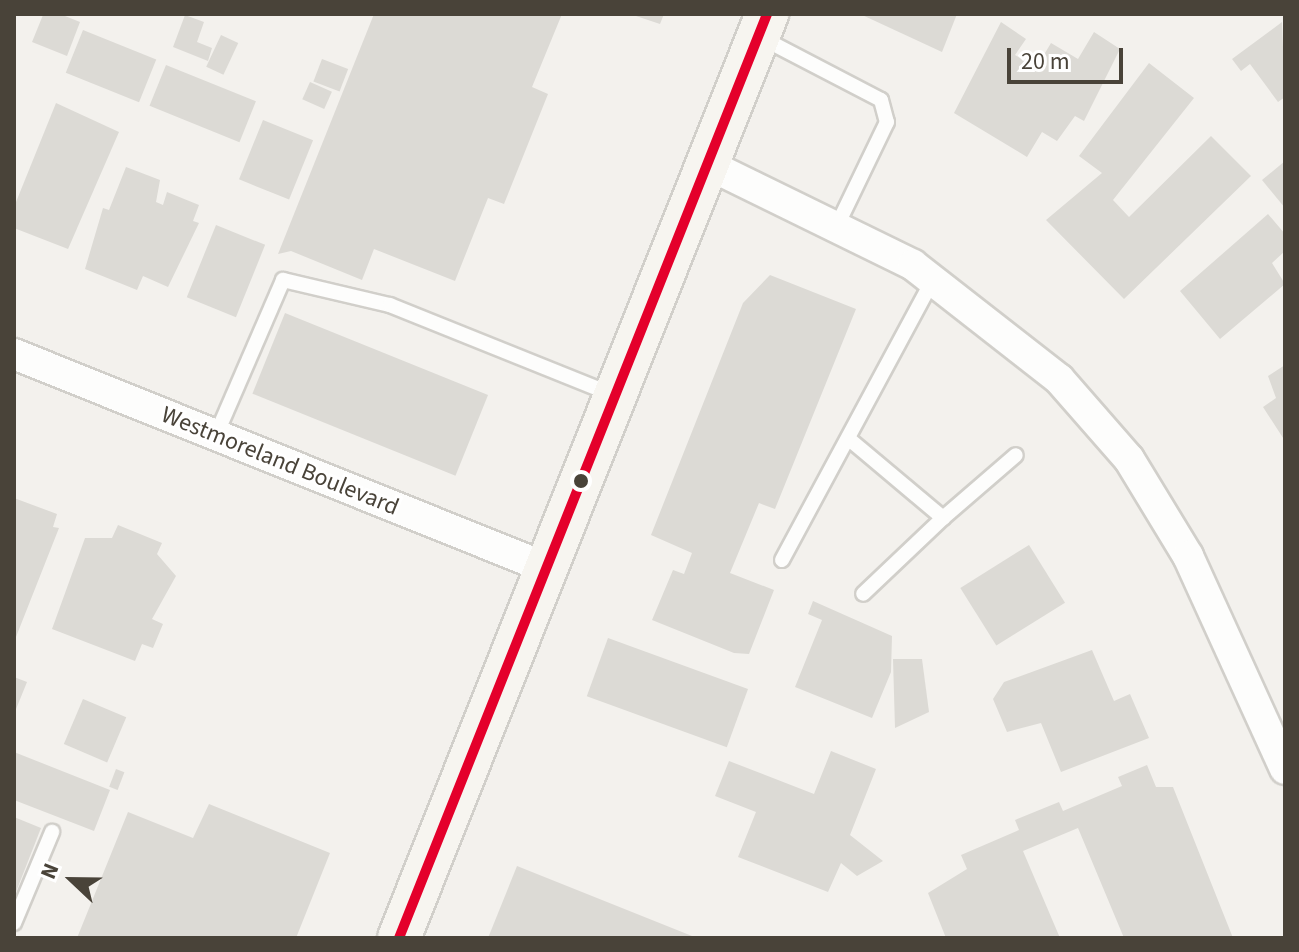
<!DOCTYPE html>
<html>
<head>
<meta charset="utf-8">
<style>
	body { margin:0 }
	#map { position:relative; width:1299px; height:952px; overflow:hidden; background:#f3f1ed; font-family:"Source Sans 3",sans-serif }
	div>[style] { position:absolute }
	.building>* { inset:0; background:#dcdad5; transform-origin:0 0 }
	.roads { filter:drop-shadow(2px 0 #d1cfca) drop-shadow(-2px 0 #d1cfca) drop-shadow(0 2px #d1cfca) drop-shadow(0 -2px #d1cfca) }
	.lane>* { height:14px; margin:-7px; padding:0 7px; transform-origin:7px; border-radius:7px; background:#fdfdfc }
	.street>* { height:30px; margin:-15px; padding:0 15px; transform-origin:15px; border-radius:15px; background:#fdfdfc }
	.secondary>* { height:42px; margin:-21px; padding:0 21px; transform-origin:21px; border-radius:21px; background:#f7f5f0 }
	.bus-1>* { height:10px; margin:-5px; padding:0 5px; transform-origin:5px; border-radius:5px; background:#e4002b }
	.dots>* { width:22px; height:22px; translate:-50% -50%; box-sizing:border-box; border:4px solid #fff; border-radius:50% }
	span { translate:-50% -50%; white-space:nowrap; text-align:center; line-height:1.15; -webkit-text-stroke:6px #fff; paint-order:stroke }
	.street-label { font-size:24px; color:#494339 }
	.frame { position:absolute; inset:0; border:16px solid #494339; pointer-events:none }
	.north { position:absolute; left:32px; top:840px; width:80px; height:80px; -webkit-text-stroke:6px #fff; paint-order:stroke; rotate:292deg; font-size:22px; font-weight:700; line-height:32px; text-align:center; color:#494339 }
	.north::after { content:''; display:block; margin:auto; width:28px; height:36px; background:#494339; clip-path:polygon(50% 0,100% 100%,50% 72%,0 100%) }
	.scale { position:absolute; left:1007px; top:48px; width:116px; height:36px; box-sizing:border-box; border:4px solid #494339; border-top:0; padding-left:10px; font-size:24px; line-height:28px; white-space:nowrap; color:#494339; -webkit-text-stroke:6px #fff; paint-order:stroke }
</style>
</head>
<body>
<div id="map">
	<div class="building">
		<div style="clip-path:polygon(60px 14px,80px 22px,67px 56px,32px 42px,43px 15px)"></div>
		<div style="clip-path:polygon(374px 14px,562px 14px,532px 87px,548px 94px,504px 204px,488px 198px,455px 281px,374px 249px,362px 280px,291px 251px,278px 254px)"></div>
		<div style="clip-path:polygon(630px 14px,664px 14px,660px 24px)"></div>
		<div style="clip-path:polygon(860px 14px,957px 14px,942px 52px)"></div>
		<div style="clip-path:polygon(185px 15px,204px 22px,197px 42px,212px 48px,208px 61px,173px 47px)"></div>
		<div style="clip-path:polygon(1001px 22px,1026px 39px,1015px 55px,1036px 68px,1051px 43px,1078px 59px,1094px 32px,1120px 49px,1084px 121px,1075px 116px,1057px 141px,1042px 132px,1027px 157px,954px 113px)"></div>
		<div style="clip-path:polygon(1282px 22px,1285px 97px,1278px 102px,1250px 64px,1241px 71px,1232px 59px)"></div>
		<div style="left:83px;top:30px;width:79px;height:46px;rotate:22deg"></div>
		<div style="left:221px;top:35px;width:19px;height:35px;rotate:25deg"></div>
		<div style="left:322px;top:59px;width:28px;height:24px;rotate:21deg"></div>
		<div style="clip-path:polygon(1149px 63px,1194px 98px,1113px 200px,1129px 217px,1211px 136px,1251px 176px,1124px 299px,1046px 220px,1102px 173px,1079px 156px)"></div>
		<div style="left:166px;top:65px;width:97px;height:44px;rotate:22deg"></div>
		<div style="left:310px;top:82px;width:24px;height:19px;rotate:24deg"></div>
		<div style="clip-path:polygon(56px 103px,119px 132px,68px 249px,14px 228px,14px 207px)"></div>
		<div style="left:263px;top:120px;width:54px;height:64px;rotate:22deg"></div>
		<div style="clip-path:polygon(1285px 161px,1285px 208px,1262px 180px)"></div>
		<div style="clip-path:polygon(126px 167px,160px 180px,156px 202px,163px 205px,167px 192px,199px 205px,193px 221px,199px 223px,168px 287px,143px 276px,137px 290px,85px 269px,103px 208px,109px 210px)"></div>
		<div style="clip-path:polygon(1268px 214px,1285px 234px,1285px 251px,1272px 263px,1285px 284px,1220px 339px,1180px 291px)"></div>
		<div style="left:216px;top:225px;width:53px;height:78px;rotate:22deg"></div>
		<div style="clip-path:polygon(770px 275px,856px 309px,775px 509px,759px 503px,730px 573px,774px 590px,749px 654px,734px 653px,652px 620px,673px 570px,684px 574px,692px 553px,651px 535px,743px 303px)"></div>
		<div style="left:285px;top:313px;width:219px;height:87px;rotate:22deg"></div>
		<div style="clip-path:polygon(1285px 365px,1285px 441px,1263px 407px,1276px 398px,1268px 376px)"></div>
		<div style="clip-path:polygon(14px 498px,57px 514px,53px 527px,59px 528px,14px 642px)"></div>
		<div style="clip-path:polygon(118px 525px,162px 543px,157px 554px,176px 576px,152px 619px,163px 624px,153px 648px,142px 644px,135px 661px,52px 629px,85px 538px,112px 538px)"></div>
		<div style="left:1029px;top:545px;width:68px;height:81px;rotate:58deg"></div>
		<div style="clip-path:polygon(813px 601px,892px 636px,891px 672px,872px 718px,795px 687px,822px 620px,808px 614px)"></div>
		<div style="left:608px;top:638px;width:149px;height:62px;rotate:20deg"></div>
		<div style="clip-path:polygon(1092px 650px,1114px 701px,1130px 694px,1149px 738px,1061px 772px,1041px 723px,1007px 732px,993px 699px,1004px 682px)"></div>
		<div style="clip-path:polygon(893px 659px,922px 659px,929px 712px,895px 728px)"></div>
		<div style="clip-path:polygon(14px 677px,27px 682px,14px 714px)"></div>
		<div style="left:83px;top:699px;width:47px;height:49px;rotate:23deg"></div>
		<div style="clip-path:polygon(831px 751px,876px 769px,850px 835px,883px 861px,857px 876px,841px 863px,828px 892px,738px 857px,756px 812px,715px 796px,729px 761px,814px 794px)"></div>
		<div style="clip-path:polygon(14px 752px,110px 790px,94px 831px,14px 800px)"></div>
		<div style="clip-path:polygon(1147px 765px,1156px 787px,1173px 787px,1233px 938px,1124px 938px,1078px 828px,1023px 851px,1060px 938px,946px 938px,928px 893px,967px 869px,961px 855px,1019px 830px,1015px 820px,1059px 802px,1063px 811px,1122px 786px,1118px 777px)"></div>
		<div style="left:116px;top:769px;width:9px;height:19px;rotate:21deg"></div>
		<div style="clip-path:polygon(209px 804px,330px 853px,296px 938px,77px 938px,128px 812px,193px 838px)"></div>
		<div style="clip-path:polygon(14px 817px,41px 828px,14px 897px)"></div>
		<div style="clip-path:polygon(517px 866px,697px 938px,488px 938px)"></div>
	</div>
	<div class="roads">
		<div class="lane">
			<div style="left:762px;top:38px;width:134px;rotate:27.5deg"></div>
			<div style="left:881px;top:100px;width:23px;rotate:75deg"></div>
			<div style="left:887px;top:122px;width:113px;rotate:115.7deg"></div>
			<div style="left:216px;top:435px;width:169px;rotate:-66.6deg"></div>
			<div style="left:283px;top:280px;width:110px;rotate:13.2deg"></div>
			<div style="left:390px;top:305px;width:238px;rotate:21.9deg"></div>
			<div style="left:849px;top:439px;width:123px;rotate:40deg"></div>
			<div style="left:943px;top:518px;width:110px;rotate:136.5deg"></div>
			<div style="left:943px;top:518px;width:96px;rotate:-40.8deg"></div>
			<div style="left:782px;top:560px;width:318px;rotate:-61.7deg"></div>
			<div style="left:14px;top:923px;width:99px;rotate:-67.3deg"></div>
		</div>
		<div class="street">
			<div style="left:707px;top:164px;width:229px;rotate:26.1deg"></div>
			<div style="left:913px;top:265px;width:185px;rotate:38deg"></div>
			<div style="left:1059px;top:379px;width:106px;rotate:48.8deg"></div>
			<div style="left:1129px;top:459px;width:114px;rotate:58.7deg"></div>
			<div style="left:1188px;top:556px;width:234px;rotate:65.5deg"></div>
			<div style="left:14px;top:354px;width:574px;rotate:21.88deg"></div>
		</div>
		<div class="secondary">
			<div style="left:399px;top:938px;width:995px;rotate:-68.28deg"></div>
		</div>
	</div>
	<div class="bus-1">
		<div style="left:399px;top:938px;width:995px;rotate:-68.28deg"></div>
	</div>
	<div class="dots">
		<div style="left:581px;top:481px;background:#494339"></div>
	</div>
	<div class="street-label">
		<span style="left:280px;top:461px;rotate:22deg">Westmoreland Boulevard</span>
	</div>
	<div class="frame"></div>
	<div class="north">N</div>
	<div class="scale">20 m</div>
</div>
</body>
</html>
